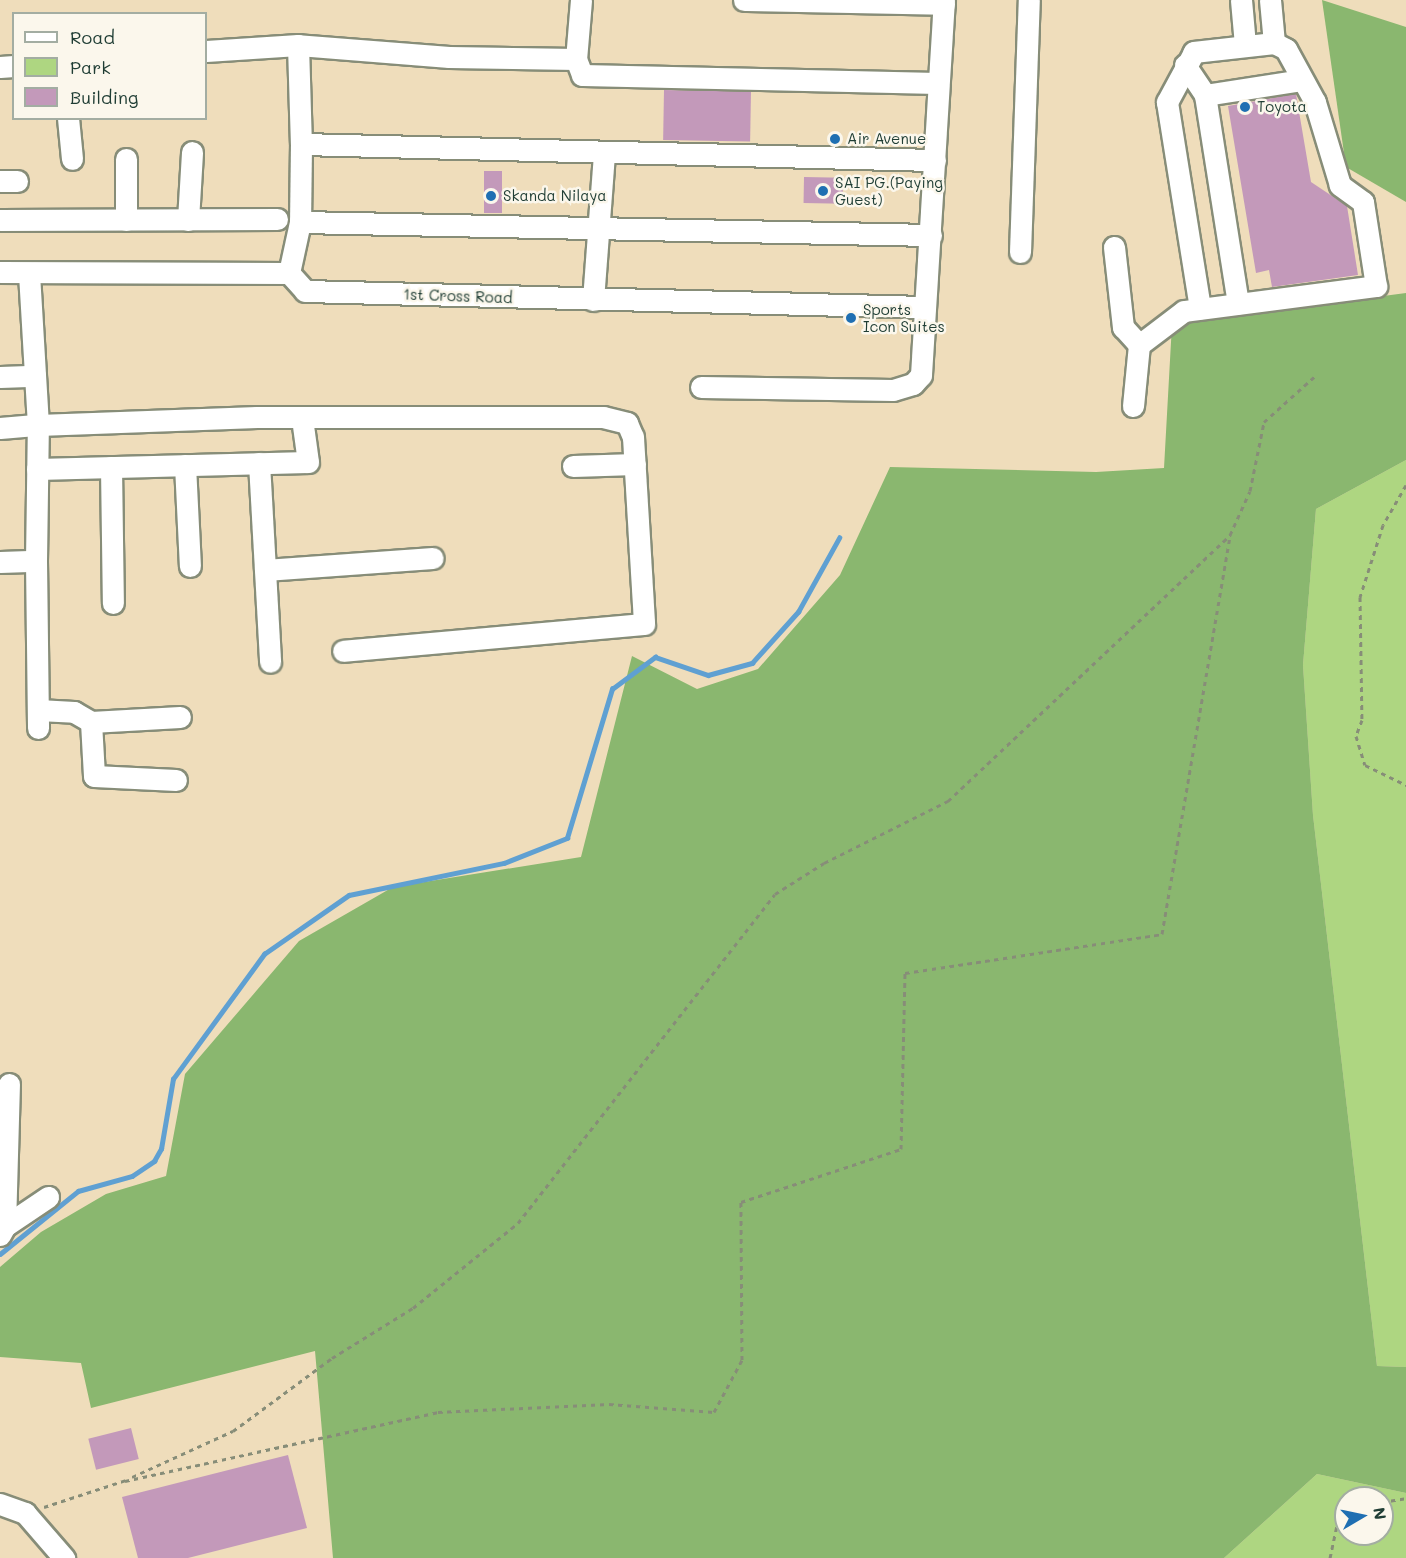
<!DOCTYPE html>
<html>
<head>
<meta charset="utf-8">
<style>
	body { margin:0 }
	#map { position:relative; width:1406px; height:1558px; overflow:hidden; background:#efddbb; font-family:Mali,sans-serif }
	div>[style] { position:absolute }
	.green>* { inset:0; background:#aed681 }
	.forest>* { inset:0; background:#8ab76f }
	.stream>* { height:4.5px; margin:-2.25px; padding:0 2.25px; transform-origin:2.25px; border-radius:2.25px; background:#5fa0d2 }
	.building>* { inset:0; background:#c399ba; transform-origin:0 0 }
	.path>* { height:3px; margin-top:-1.5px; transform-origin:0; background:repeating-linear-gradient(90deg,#878d78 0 4.5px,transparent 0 9px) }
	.roads { filter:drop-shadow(2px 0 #878d78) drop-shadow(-2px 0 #878d78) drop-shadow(0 2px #878d78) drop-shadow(0 -2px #878d78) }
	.minor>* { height:21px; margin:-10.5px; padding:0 10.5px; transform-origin:10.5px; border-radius:10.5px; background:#fff }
	.dots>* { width:16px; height:16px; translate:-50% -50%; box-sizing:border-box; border:3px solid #fbf7ec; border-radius:50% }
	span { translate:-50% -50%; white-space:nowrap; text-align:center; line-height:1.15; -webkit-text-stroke:5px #fbf7ec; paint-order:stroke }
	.poi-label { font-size:15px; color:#1f3d34 }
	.left { translate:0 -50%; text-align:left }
	.street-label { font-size:15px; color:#1f3d34 }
	.legend { position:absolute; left:12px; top:12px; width:195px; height:108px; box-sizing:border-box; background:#fbf7ec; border:2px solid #a3ada2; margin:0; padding:8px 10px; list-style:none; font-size:18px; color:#1f3d34 }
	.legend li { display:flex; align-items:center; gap:12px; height:30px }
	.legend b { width:30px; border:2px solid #a3ada2 }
	.north { position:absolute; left:1334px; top:1486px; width:60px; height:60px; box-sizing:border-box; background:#fbf7ec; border:2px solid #a3ada2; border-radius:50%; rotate:81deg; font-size:16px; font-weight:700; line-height:24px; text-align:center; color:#1f3d34 }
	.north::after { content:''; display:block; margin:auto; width:21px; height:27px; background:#1f6fb2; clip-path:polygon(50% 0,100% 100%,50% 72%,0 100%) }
</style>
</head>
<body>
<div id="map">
	<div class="green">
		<div style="clip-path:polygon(1406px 460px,1406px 1367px,1377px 1366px,1313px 815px,1303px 665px,1316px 509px)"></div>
		<div style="clip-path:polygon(evenodd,1317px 1474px,1406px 1493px,1406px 1558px,1224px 1558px,1317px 1474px,1346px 1498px,1382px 1498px,1382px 1534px,1346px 1534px,1346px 1498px)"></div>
	</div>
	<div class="forest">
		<div style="clip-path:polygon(1322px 0,1406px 27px,1406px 202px,1346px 167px)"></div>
		<div style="clip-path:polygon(1406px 293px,1406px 460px,1316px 509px,1303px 665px,1313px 815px,1377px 1366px,1406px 1367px,1406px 1493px,1317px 1474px,1224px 1558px,333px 1558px,315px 1351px,91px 1408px,81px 1363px,0 1357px,0 1267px,41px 1232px,106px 1194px,166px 1176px,185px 1074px,299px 941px,393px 887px,581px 857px,632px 656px,697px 689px,758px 669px,840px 575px,890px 467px,1096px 472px,1164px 468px,1172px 324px)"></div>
	</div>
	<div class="stream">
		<div style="left:0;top:1254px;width:100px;rotate:-38.9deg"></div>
		<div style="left:78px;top:1191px;width:56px;rotate:-15.5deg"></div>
		<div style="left:132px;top:1176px;width:27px;rotate:-34deg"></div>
		<div style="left:154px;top:1161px;width:14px;rotate:-60deg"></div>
		<div style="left:161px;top:1149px;width:71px;rotate:-80.3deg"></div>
		<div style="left:173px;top:1079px;width:155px;rotate:-53.9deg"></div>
		<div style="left:264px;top:954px;width:103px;rotate:-34.8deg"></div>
		<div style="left:349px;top:895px;width:158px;rotate:-11.7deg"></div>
		<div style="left:504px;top:863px;width:68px;rotate:-21.6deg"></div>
		<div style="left:567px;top:838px;width:156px;rotate:-73.2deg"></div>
		<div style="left:612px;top:689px;width:54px;rotate:-36.7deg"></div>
		<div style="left:655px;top:657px;width:56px;rotate:18.8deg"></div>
		<div style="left:708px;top:675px;width:46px;rotate:-15.3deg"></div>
		<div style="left:752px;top:663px;width:69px;rotate:-48deg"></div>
		<div style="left:798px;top:612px;width:85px;rotate:-61deg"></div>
	</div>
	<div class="building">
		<div style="left:664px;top:90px;width:87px;height:50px;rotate:1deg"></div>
		<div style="clip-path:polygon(1296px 94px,1311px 182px,1347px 206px,1358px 275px,1272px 287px,1269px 270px,1256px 273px,1228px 106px)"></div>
		<div style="left:484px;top:171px;width:18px;height:42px"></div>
		<div style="left:804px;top:177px;width:39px;height:26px;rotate:1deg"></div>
		<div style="left:131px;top:1428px;width:32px;height:44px;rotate:76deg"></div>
		<div style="clip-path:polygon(288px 1455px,307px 1528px,188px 1558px,138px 1558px,122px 1497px)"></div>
	</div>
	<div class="path">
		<div style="left:1406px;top:485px;width:46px;rotate:119.9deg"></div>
		<div style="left:1383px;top:525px;width:76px;rotate:107.7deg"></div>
		<div style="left:1360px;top:597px;width:123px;rotate:89.1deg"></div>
		<div style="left:1362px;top:720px;width:17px;rotate:111deg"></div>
		<div style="left:1356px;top:736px;width:30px;rotate:73deg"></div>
		<div style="left:1365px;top:765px;width:46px;rotate:26deg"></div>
		<div style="left:132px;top:1477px;width:111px;rotate:-24.5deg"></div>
		<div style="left:233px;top:1431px;width:123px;rotate:-36.4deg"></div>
		<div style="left:332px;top:1358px;width:95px;rotate:-31.7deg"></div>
		<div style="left:413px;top:1308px;width:135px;rotate:-39deg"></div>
		<div style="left:518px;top:1223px;width:417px;rotate:-52deg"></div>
		<div style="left:775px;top:894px;width:58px;rotate:-32.3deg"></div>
		<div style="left:824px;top:863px;width:139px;rotate:-26.6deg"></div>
		<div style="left:948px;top:801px;width:388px;rotate:-43.3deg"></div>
		<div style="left:1230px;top:535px;width:48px;rotate:-65.6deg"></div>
		<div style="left:1250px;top:491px;width:70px;rotate:-78.5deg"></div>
		<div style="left:1264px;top:422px;width:69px;rotate:-42deg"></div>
		<div style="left:125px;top:1481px;width:321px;rotate:-12.4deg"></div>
		<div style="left:438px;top:1412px;width:171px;rotate:-2.7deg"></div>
		<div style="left:609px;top:1404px;width:105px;rotate:4.4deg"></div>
		<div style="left:714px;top:1412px;width:59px;rotate:-61.7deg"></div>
		<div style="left:742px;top:1360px;width:158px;rotate:-90.4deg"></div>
		<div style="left:741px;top:1202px;width:169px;rotate:-18.3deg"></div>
		<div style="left:901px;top:1149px;width:176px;rotate:-88.7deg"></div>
		<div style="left:905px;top:973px;width:260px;rotate:-8.6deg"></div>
		<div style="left:1162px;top:934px;width:405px;rotate:-80.3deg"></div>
		<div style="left:1382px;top:1502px;width:24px;rotate:-9deg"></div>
		<div style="left:44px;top:1507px;width:86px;rotate:-18.2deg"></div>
		<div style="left:1330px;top:1558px;width:35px;rotate:-78deg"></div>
		<div style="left:1337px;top:1524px;width:11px;rotate:-34deg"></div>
	</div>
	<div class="roads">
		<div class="minor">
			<div style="left:581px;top:0;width:59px;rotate:94.8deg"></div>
			<div style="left:576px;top:59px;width:127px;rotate:-179.1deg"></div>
			<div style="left:449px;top:57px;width:151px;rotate:-175.5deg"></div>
			<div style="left:298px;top:45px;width:99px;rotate:88.3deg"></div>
			<div style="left:301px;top:144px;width:634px;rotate:1.45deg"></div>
			<div style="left:744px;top:0;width:200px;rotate:1.1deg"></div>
			<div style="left:1241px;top:0;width:45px;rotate:84.9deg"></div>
			<div style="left:1270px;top:0;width:43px;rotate:84.7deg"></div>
			<div style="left:206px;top:51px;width:92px;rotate:-3.7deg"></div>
			<div style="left:576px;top:59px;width:17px;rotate:69deg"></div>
			<div style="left:582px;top:75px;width:356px;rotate:1.3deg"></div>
			<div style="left:1185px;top:65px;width:36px;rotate:56deg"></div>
			<div style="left:1205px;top:95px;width:211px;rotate:81deg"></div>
			<div style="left:0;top:67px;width:14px;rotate:-4deg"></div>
			<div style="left:1205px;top:95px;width:98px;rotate:-8.8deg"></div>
			<div style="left:68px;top:118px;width:41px;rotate:84.4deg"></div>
			<div style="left:301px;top:144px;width:78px;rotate:90.7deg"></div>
			<div style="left:300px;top:222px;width:631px;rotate:1.18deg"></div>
			<div style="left:126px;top:159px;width:61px;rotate:90deg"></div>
			<div style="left:0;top:181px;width:17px"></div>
			<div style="left:0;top:220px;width:277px;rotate:-0.2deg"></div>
			<div style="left:188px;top:220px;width:68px;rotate:-86.6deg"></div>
			<div style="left:1114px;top:247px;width:81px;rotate:83.6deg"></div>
			<div style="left:1123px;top:327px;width:24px;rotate:48deg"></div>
			<div style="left:1020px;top:252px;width:252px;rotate:-88deg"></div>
			<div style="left:0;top:272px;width:289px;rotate:0.2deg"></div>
			<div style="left:289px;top:273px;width:24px;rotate:48deg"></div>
			<div style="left:305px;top:291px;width:620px;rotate:1.48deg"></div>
			<div style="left:289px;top:273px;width:52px;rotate:-77.8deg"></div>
			<div style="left:593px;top:300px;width:146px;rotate:-85.7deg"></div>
			<div style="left:0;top:377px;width:35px;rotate:-2deg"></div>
			<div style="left:701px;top:387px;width:192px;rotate:0.9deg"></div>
			<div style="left:893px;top:390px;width:21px;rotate:-17deg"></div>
			<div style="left:913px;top:384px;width:12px;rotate:-48deg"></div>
			<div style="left:921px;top:375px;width:376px;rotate:-86.5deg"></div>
			<div style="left:1133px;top:406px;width:61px;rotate:-84.4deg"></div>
			<div style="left:1139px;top:345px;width:56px;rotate:-37.1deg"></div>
			<div style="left:1184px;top:311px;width:194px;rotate:-7.4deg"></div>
			<div style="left:1376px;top:286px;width:85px;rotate:-98.8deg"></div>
			<div style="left:1363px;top:202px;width:29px;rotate:-144deg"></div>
			<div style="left:1340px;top:185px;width:87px;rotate:-106.8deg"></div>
			<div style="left:1315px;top:102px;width:60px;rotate:-118.7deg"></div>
			<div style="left:1286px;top:49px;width:13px;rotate:-153deg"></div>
			<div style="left:1274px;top:43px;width:81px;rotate:173.6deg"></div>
			<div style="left:1194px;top:52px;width:57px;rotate:118.4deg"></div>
			<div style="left:1167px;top:102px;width:209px;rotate:80.9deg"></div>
			<div style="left:0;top:428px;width:38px;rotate:-5deg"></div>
			<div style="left:38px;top:425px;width:152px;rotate:-93.4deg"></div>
			<div style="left:259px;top:463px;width:199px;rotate:86.8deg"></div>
			<div style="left:185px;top:465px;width:101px;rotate:87.2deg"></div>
			<div style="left:573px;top:466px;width:62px;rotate:-1.8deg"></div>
			<div style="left:111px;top:467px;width:136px;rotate:89.2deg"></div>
			<div style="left:37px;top:469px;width:271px;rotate:-1.5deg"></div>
			<div style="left:308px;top:462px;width:44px;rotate:-97.8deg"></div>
			<div style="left:36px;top:561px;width:167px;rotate:89.3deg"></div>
			<div style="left:0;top:562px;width:36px;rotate:-2deg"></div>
			<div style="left:36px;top:561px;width:136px;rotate:-89.2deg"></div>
			<div style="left:38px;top:425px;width:219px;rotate:-2.1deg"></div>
			<div style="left:257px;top:417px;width:346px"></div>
			<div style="left:603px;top:417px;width:25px;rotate:14deg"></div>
			<div style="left:627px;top:423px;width:15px;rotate:67deg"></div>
			<div style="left:633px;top:437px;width:187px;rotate:86.6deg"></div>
			<div style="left:644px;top:624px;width:302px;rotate:174.9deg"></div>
			<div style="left:265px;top:570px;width:168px;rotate:-4.1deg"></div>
			<div style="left:38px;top:710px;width:36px;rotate:3deg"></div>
			<div style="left:74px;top:712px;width:20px;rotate:30deg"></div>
			<div style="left:91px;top:722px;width:89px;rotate:-3.2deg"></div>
			<div style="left:91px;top:722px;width:54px;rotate:86.8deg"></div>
			<div style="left:94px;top:776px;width:82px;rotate:2.8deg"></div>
			<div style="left:5px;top:1226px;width:52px;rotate:-34deg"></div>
			<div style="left:0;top:1235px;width:10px;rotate:-61deg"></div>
			<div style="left:5px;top:1226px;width:142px;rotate:-88.4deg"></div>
			<div style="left:0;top:1504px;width:27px;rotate:20deg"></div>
			<div style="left:25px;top:1513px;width:60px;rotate:49.1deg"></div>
		</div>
	</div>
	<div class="dots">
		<div style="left:1245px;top:107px;background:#1f6fb2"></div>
		<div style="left:835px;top:139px;background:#1f6fb2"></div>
		<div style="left:823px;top:191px;background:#1f6fb2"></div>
		<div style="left:491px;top:196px;background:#1f6fb2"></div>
		<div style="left:851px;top:318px;background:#1f6fb2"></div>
	</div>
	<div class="poi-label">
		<span class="left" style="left:1257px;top:107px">Toyota</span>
		<span class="left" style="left:847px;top:139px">Air Avenue</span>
		<span class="left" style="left:835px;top:191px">SAI PG.(Paying<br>Guest)</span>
		<span class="left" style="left:503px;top:196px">Skanda Nilaya</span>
		<span class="left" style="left:863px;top:318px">Sports<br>Icon Suites</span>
	</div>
	<div class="street-label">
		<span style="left:458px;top:296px;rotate:2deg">1st Cross Road</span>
	</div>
	<ul class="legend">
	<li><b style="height:8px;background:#fff"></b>Road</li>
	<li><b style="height:16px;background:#aed681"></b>Park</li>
	<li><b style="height:16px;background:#c399ba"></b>Building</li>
	</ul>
	<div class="north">N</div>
</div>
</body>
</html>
